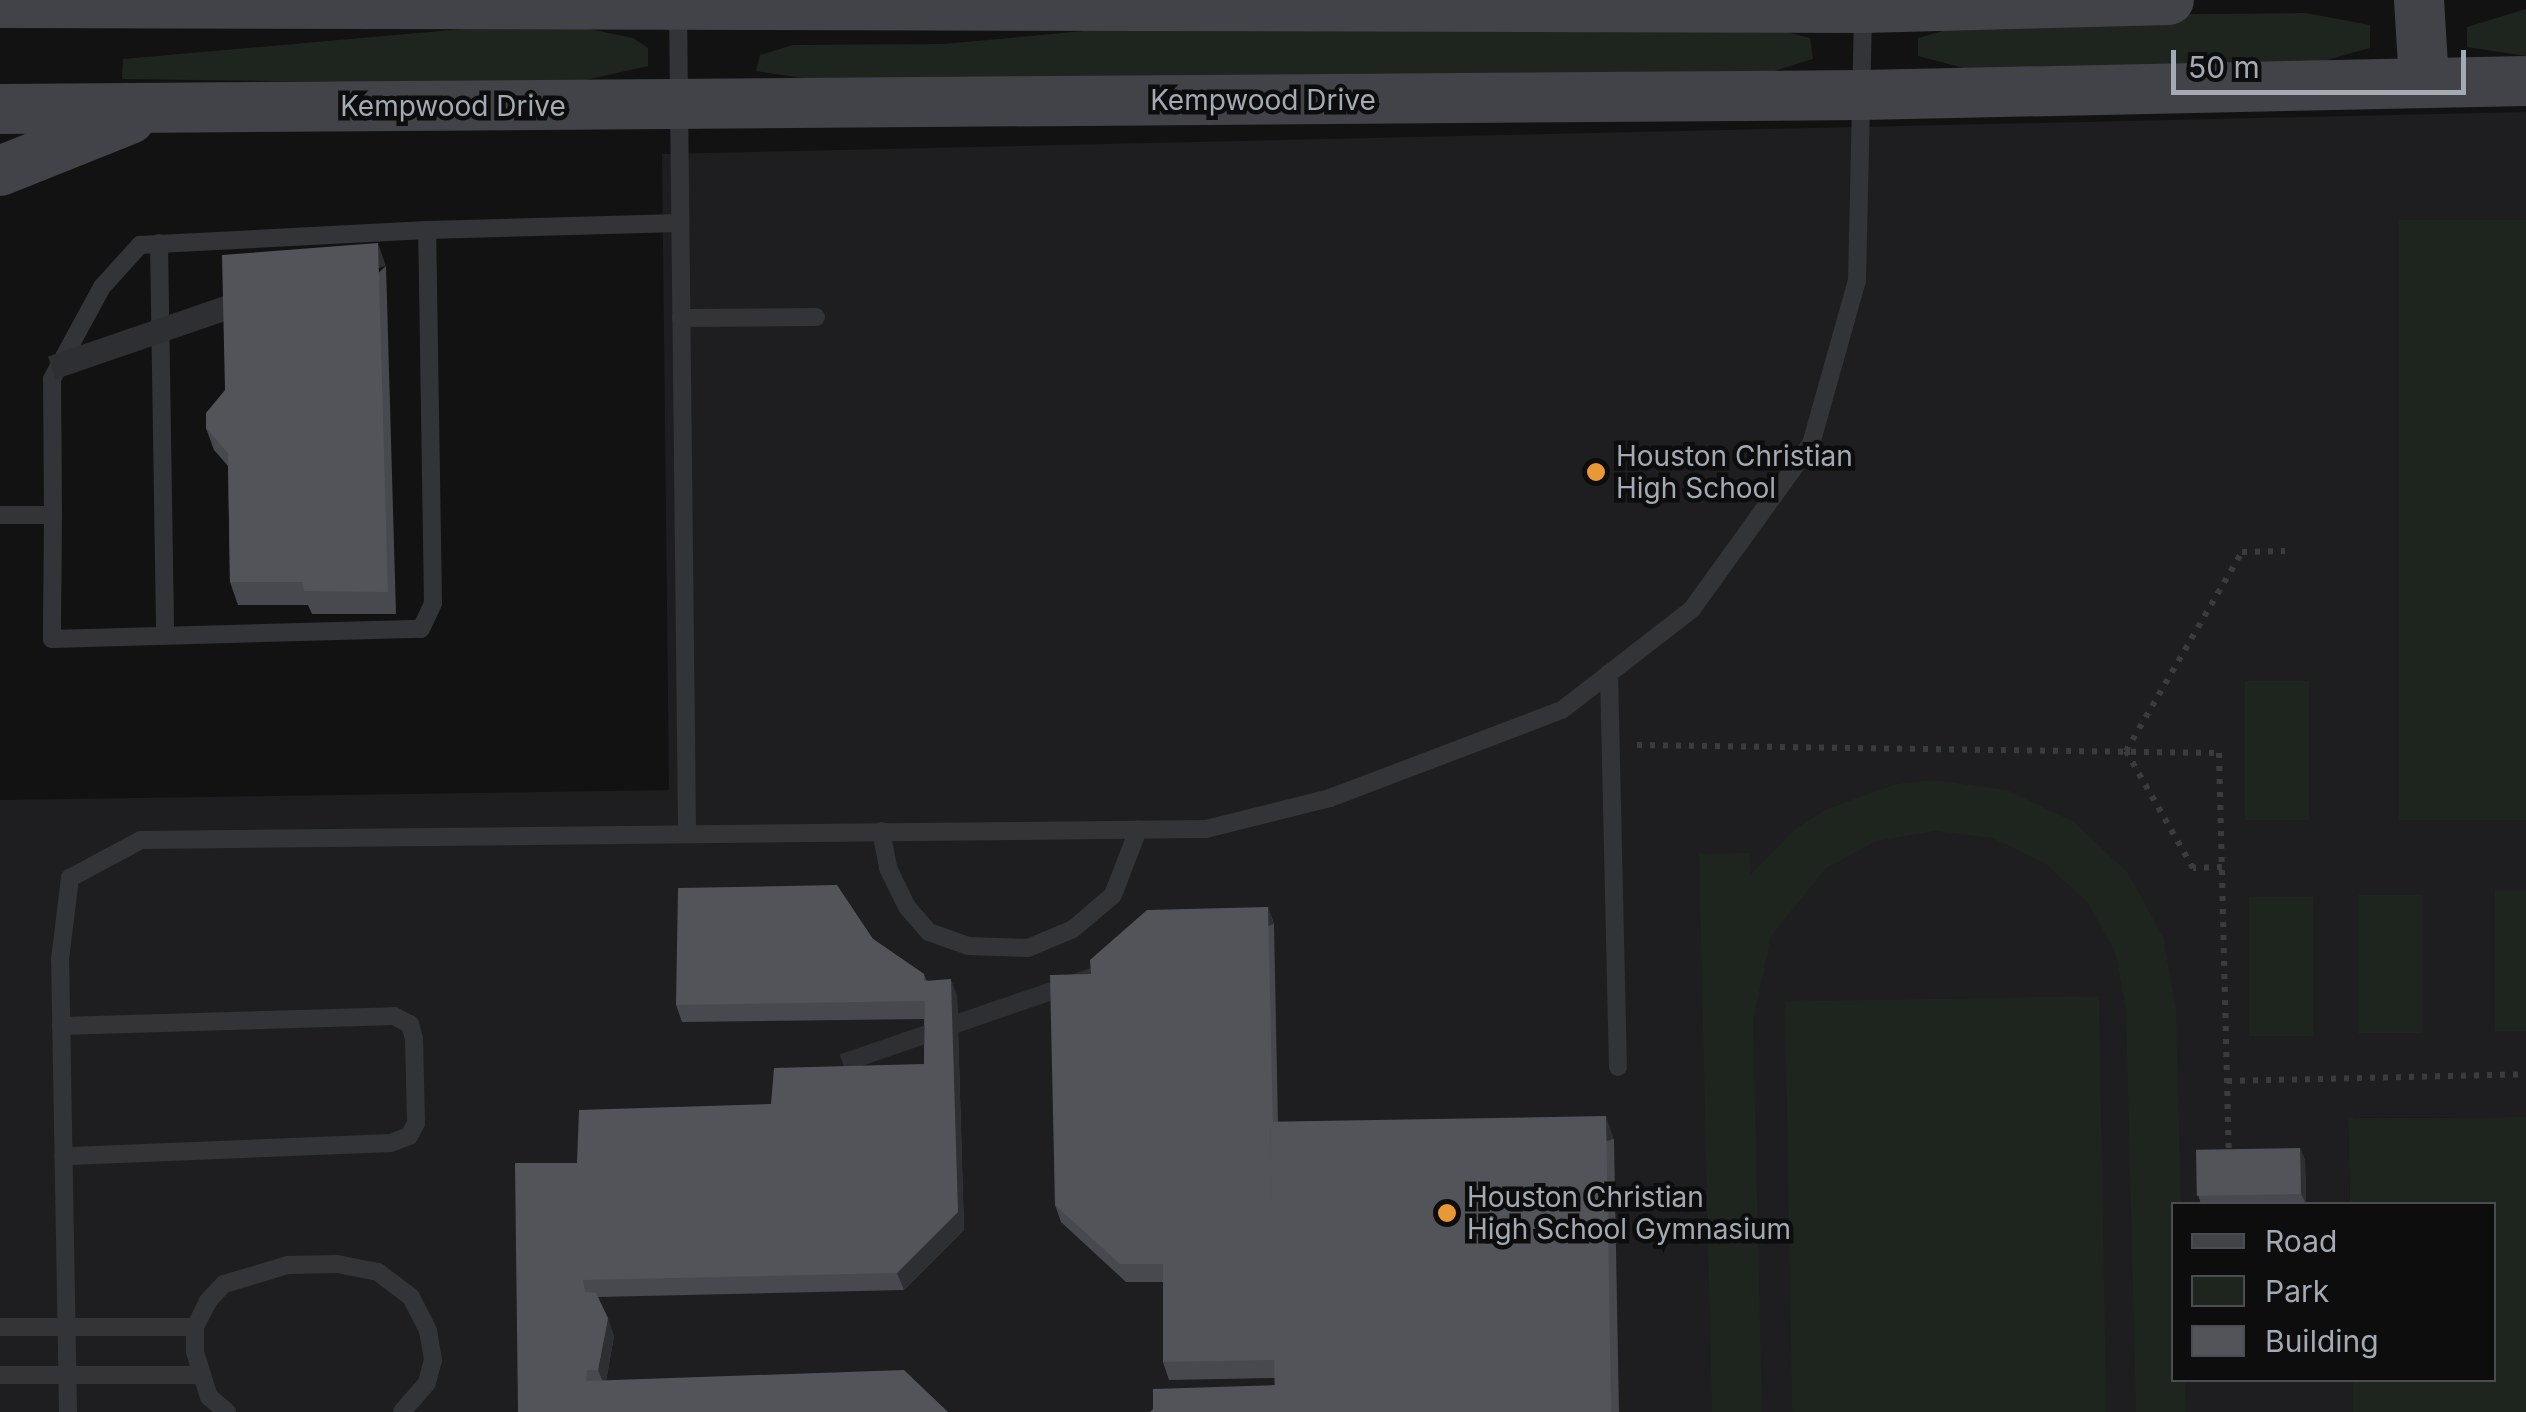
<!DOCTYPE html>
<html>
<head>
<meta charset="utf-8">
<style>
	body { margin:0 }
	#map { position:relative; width:2526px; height:1412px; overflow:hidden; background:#121213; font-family:Inter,sans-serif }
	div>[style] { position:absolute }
	.built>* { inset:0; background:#1e1e20 }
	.green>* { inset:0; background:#1e251e; transform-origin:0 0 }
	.path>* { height:6px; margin-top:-3px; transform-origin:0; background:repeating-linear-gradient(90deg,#393b3f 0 5px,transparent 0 13px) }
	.service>* { height:18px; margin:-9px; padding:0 9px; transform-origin:9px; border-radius:9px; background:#333438 }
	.secondary>* { height:50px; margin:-25px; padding:0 25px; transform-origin:25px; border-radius:25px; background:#414348 }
	.wall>* { inset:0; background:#48494e }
	.shaded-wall>* { inset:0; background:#2e2f32; transform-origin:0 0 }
	.building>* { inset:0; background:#525459; transform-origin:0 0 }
	.dots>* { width:28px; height:28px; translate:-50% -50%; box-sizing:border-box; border:5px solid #0d0d0e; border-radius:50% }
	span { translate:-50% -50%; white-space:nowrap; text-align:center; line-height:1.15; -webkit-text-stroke:9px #0d0d0e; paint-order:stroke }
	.street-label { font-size:28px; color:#a4aab3 }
	.poi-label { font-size:28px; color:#a4aab3 }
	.left { translate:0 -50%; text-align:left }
	.legend { position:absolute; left:2171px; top:1202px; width:325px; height:180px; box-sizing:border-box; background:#0d0d0e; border:2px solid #494c50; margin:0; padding:12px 18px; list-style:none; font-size:30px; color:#a4aab3 }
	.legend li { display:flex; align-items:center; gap:20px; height:50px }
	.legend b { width:50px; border:2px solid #494c50 }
	.scale { position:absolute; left:2171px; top:50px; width:295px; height:45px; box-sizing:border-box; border:5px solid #a4aab3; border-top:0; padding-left:12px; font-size:30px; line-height:35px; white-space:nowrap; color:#a4aab3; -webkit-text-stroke:8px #0d0d0e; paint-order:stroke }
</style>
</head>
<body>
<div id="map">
	<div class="built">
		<div style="clip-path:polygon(2526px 112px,2526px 1117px,2348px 1118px,2350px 1204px,2174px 1204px,2174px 1380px,2353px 1380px,2353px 1412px,0 1412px,0 800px,669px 790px,662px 154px)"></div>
	</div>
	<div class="green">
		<div style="clip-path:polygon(2526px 9px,2526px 56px,2467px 47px,2467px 27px)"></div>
		<div style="clip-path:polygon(2306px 13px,2370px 25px,2370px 48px,2302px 67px,1979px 72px,1918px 56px,1918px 38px,1994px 16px)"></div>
		<div style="clip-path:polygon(1749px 23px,1810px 38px,1813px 59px,1745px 80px,830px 82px,756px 71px,760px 55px,793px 45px,944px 44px,1138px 26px)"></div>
		<div style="clip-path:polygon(486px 27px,588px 29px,633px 38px,648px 48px,648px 66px,586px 80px,510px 84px,122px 79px,123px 59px)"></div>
		<div style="left:2399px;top:220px;width:127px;height:600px"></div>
		<div style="left:2245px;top:681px;width:64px;height:139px"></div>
		<div style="clip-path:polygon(1934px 780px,2007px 790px,2074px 822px,2128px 873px,2163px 937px,2176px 1010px,2181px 1204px,2174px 1204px,2174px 1380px,2185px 1380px,2186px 1412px,2136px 1412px,2126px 1011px,2116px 954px,2088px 903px,2045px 863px,1992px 838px,1935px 831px,1877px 841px,1826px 868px,1771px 936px,1753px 1021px,1762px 1412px,1712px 1412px,1699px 854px,1749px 853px,1751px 874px,1795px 829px,1827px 809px,1896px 784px)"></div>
		<div style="left:2526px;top:890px;width:141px;height:31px;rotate:90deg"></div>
		<div style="left:2422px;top:895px;width:138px;height:64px;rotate:90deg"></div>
		<div style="left:2249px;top:897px;width:64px;height:139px"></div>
		<div style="left:2099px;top:996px;width:416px;height:314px;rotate:89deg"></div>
		<div style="clip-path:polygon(2526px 1117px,2526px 1412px,2353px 1412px,2353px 1380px,2494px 1380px,2494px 1204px,2350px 1204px,2348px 1118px)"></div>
	</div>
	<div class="path">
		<div style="left:1637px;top:745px;width:582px;rotate:0.79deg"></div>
		<div style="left:2219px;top:753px;width:399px;rotate:88.6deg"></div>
		<div style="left:2222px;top:867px;width:29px;rotate:178deg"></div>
		<div style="left:2193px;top:868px;width:135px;rotate:-119.8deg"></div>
		<div style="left:2126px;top:751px;width:230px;rotate:-59.8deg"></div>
		<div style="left:2242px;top:552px;width:43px;rotate:-1.3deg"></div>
		<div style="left:2227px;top:1081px;width:299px;rotate:-1.3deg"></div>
	</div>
	<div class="service">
		<div style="left:678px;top:9px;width:823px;rotate:89.37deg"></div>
		<div style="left:159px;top:243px;width:392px;rotate:89.1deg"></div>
		<div style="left:681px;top:318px;width:135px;rotate:-0.4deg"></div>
		<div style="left:0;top:515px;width:53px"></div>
		<div style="left:53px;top:515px;width:124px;rotate:90.5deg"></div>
		<div style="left:52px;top:639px;width:369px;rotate:-1.6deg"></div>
		<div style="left:421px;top:629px;width:29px;rotate:-65deg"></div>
		<div style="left:433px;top:603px;width:373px;rotate:-90.9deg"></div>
		<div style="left:427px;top:230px;width:252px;rotate:-1.6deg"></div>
		<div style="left:53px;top:515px;width:136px;rotate:-90.4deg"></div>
		<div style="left:52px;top:379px;width:105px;rotate:-61.5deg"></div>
		<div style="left:102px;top:287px;width:57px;rotate:-47.9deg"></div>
		<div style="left:140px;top:245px;width:287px;rotate:-3deg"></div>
		<div style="left:1609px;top:673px;width:394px;rotate:88.7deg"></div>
		<div style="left:881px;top:831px;width:38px;rotate:79deg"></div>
		<div style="left:888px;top:868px;width:43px;rotate:64deg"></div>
		<div style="left:907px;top:907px;width:33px;rotate:49deg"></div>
		<div style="left:929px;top:932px;width:41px;rotate:19.7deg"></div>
		<div style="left:968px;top:946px;width:60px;rotate:1.9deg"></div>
		<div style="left:1028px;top:948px;width:49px;rotate:-22.9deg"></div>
		<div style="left:1073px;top:929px;width:52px;rotate:-40.4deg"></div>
		<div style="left:1113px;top:895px;width:70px;rotate:-69deg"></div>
		<div style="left:61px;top:1026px;width:333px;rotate:-1.7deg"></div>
		<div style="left:394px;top:1016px;width:18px;rotate:27deg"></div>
		<div style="left:410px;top:1024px;width:16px;rotate:75deg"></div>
		<div style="left:414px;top:1039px;width:84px;rotate:88.6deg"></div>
		<div style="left:416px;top:1123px;width:15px;rotate:118deg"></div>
		<div style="left:409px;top:1136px;width:19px;rotate:159deg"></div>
		<div style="left:391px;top:1143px;width:328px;rotate:177.7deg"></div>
		<div style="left:0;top:1327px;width:195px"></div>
		<div style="left:0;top:1375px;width:200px"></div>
		<div style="left:68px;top:1412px;width:453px;rotate:-91deg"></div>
		<div style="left:60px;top:959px;width:82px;rotate:-83deg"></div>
		<div style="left:70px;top:878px;width:81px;rotate:-28.2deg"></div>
		<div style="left:141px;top:840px;width:1065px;rotate:-0.59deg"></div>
		<div style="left:1206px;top:829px;width:128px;rotate:-14deg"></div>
		<div style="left:1330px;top:798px;width:248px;rotate:-20.8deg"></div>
		<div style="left:1562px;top:710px;width:165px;rotate:-37.8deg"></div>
		<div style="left:1692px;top:609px;width:203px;rotate:-54.2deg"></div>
		<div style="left:1811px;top:444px;width:170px;rotate:-74.3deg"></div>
		<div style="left:1857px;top:280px;width:271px;rotate:-88.7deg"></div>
		<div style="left:227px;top:1412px;width:23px;rotate:-140deg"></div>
		<div style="left:209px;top:1397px;width:47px;rotate:-107.3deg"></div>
		<div style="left:195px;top:1352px;width:25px;rotate:-90deg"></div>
		<div style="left:195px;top:1327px;width:29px;rotate:-63deg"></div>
		<div style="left:208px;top:1301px;width:23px;rotate:-47deg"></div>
		<div style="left:224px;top:1284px;width:67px;rotate:-16.5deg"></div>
		<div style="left:288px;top:1265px;width:49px;rotate:-1.2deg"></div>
		<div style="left:337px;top:1264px;width:42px;rotate:11deg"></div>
		<div style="left:378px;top:1272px;width:41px;rotate:37.1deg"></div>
		<div style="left:411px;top:1297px;width:38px;rotate:63deg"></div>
		<div style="left:428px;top:1331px;width:29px;rotate:80deg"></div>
		<div style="left:433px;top:1360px;width:24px;rotate:105deg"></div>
		<div style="left:427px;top:1383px;width:38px;rotate:131deg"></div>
	</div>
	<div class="secondary">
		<div style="left:2419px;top:0;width:82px;rotate:86.5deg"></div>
		<div style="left:0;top:3px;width:1863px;rotate:0.15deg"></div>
		<div style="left:1863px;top:8px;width:306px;rotate:-1.5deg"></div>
		<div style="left:0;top:109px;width:1862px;rotate:-0.43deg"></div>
		<div style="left:1862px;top:95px;width:664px;rotate:-1.21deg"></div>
		<div style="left:0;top:171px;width:140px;rotate:-21.8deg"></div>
	</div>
	<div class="wall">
		<div style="clip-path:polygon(386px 266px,396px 614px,312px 614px,308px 605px,238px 605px,230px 582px,228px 466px,214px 450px,206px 428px)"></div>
		<div style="clip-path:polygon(1268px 907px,1274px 924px,1278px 1124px,1614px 1139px,1619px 1412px,1150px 1412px,1277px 1385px,1276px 1378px,1169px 1380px,1163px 1362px,1163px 1282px,1126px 1282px,1061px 1222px,1055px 1205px,1091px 974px)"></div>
		<div style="clip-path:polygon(873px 939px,924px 974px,926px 980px,957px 996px,964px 1230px,904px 1290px,598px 1297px,614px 1336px,606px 1381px,518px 1412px,577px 1163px,771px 1104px,924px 1064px,924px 1019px,682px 1022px,676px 1005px)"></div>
		<div style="clip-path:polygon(2300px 1148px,2305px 1160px,2306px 1204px,2201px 1204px,2198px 1195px)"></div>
	</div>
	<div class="shaded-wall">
		<div style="left:378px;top:243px;width:24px;height:349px;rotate:71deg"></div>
		<div style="left:1268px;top:907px;width:18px;height:453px;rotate:71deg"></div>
		<div style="clip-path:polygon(951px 979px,957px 996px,964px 1230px,904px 1290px,897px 1273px)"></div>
		<div style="left:1606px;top:1116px;width:24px;height:296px;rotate:71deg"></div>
		<div style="clip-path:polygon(2300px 1148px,2305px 1160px,2306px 1204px,2301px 1194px)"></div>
		<div style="clip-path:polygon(608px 1318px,614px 1336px,605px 1387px,598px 1370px)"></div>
	</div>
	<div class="building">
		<div style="clip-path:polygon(378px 243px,388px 592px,304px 591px,303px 582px,230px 582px,228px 453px,206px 428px,206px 413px,225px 390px,222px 255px)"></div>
		<div style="clip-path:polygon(837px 885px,873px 939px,924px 974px,924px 981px,951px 979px,958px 1212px,897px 1273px,583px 1280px,585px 1292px,596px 1293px,608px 1318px,598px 1370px,587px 1370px,586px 1381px,904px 1370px,948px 1412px,518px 1412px,515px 1163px,577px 1163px,579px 1110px,771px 1104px,774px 1068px,924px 1064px,925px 1001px,676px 1005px,678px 888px)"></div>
		<div style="clip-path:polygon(1268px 907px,1273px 1124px,1270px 1124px,1276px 1360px,1163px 1362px,1163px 1264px,1120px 1264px,1055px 1205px,1050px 975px,1091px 974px,1090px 960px,1147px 910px)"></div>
		<div style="left:1606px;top:1116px;width:296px;height:336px;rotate:89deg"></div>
		<div style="left:2300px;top:1148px;width:46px;height:104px;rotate:89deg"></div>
		<div style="clip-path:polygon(1277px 1385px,1277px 1412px,1150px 1412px,1153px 1409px,1153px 1389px)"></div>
	</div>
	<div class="dots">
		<div style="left:1596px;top:472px;background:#e89835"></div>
		<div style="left:1447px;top:1213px;background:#e89835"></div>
	</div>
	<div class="street-label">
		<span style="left:1263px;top:100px">Kempwood Drive</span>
		<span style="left:453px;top:106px">Kempwood Drive</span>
	</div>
	<div class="poi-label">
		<span class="left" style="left:1616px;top:472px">Houston Christian<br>High School</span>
		<span class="left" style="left:1467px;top:1213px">Houston Christian<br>High School Gymnasium</span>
	</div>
	<ul class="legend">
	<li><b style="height:12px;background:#414348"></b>Road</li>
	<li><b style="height:28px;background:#1e251e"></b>Park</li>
	<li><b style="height:28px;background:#525459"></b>Building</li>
	</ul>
	<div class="scale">50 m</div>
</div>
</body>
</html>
